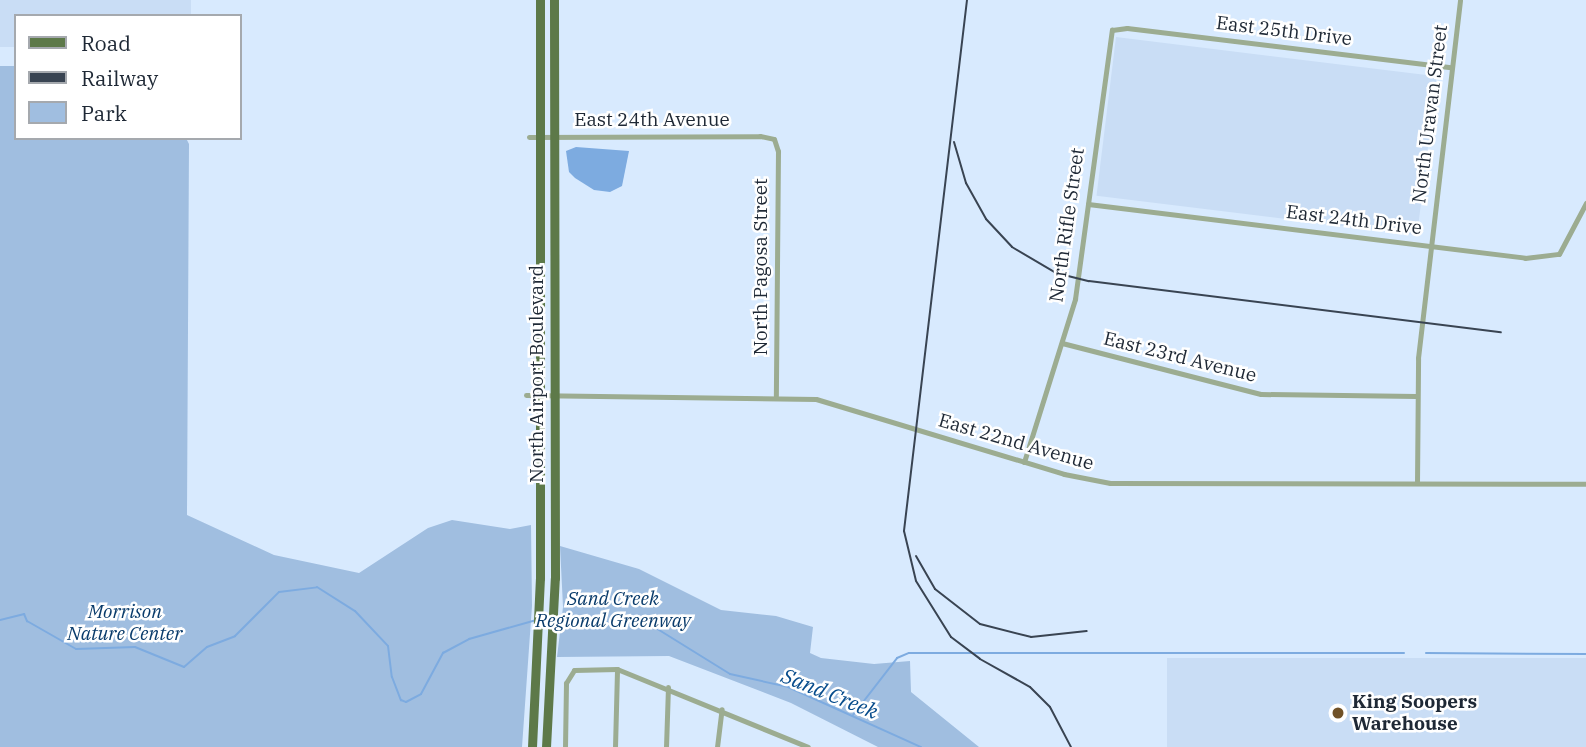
<!DOCTYPE html>
<html>
<head>
<meta charset="utf-8">
<style>
	body { margin:0 }
	#map { position:relative; width:1586px; height:747px; overflow:hidden; background:#d8eafe; font-family:"IBM Plex Serif",serif }
	div>[style] { position:absolute }
	.built>* { inset:0; background:#c9ddf5; transform-origin:0 0 }
	.green>* { inset:0; background:#a0bee0 }
	.water>* { inset:0; background:#7dabe0 }
	.stream>* { height:2px; margin:-1px; padding:0 1px; transform-origin:1px; border-radius:1px; background:#7dabe0 }
	.street>* { height:5px; margin:-2.5px; padding:0 2.5px; transform-origin:2.5px; border-radius:2.5px; background:#9cac91 }
	.primary>* { height:9px; margin:-4.5px; padding:0 4.5px; transform-origin:4.5px; border-radius:4.5px; background:#5d7949 }
	.rail>* { height:2px; margin:-1px; padding:0 1px; transform-origin:1px; border-radius:1px; background:#394452 }
	.dots>* { width:19px; height:19px; translate:-50% -50%; box-sizing:border-box; border:4px solid #fff; border-radius:50% }
	span { translate:-50% -50%; white-space:nowrap; text-align:center; line-height:1.15; -webkit-text-stroke:5px #fff; paint-order:stroke }
	.street-label { font-size:19px; color:#1e2835 }
	.park-label { font-size:19px; color:#093b6b; font-style:italic }
	.poi-label { font-size:19px; color:#1e2835; font-weight:700 }
	.left { translate:0 -50%; text-align:left }
	.water-label { font-size:21px; color:#074c8c; font-style:italic }
	.legend { position:absolute; left:14px; top:14px; width:228px; height:126px; box-sizing:border-box; background:#fff; border:2px solid #a5a9ae; margin:0; padding:9px 12px; list-style:none; font-size:21px; color:#1e2835 }
	.legend li { display:flex; align-items:center; gap:14px; height:35px }
	.legend b { width:35px; border:2px solid #a5a9ae }
</style>
</head>
<body>
<div id="map">
	<div class="built">
		<div style="clip-path:polygon(0 0,191px 0,191px 16px,16px 16px,16px 47px,0 47px)"></div>
		<div style="left:1116px;top:37px;width:323px;height:160px;rotate:7deg"></div>
		<div style="left:1167px;top:658px;width:419px;height:89px"></div>
	</div>
	<div class="green">
		<div style="clip-path:polygon(0 66px,16px 66px,16px 138px,186px 138px,189px 144px,187px 515px,274px 555px,359px 573px,428px 528px,452px 520px,510px 529px,531px 525px,532px 606px,522px 747px,0 747px)"></div>
		<div style="clip-path:polygon(560px 546px,639px 569px,721px 610px,776px 616px,813px 627px,810px 653px,821px 658px,874px 664px,910px 661px,911px 692px,979px 747px,878px 747px,791px 703px,669px 656px,557px 657px,563px 607px)"></div>
	</div>
	<div class="water">
		<div style="clip-path:polygon(576px 147px,629px 151px,622px 186px,610px 192px,594px 190px,575px 178px,569px 172px,566px 151px)"></div>
	</div>
	<div class="stream">
		<div style="left:556px;top:619px;width:95px;rotate:3.6deg"></div>
		<div style="left:651px;top:625px;width:93px;rotate:31.8deg"></div>
		<div style="left:730px;top:674px;width:59px;rotate:12.6deg"></div>
		<div style="left:788px;top:687px;width:146px;rotate:24.3deg"></div>
		<div style="left:0;top:620px;width:25px;rotate:-14deg"></div>
		<div style="left:24px;top:614px;width:8px;rotate:67deg"></div>
		<div style="left:27px;top:621px;width:56px;rotate:29.7deg"></div>
		<div style="left:76px;top:649px;width:59px;rotate:-1.9deg"></div>
		<div style="left:135px;top:647px;width:53px;rotate:22.2deg"></div>
		<div style="left:184px;top:667px;width:30px;rotate:-41deg"></div>
		<div style="left:207px;top:647px;width:30px;rotate:-21deg"></div>
		<div style="left:235px;top:636px;width:62px;rotate:-45deg"></div>
		<div style="left:279px;top:592px;width:38px;rotate:-7deg"></div>
		<div style="left:317px;top:587px;width:45px;rotate:32.3deg"></div>
		<div style="left:355px;top:611px;width:48px;rotate:46.7deg"></div>
		<div style="left:388px;top:646px;width:31px;rotate:83deg"></div>
		<div style="left:392px;top:677px;width:25px;rotate:69deg"></div>
		<div style="left:401px;top:700px;width:5px;rotate:22deg"></div>
		<div style="left:406px;top:702px;width:17px;rotate:-28deg"></div>
		<div style="left:421px;top:694px;width:47px;rotate:-61.8deg"></div>
		<div style="left:443px;top:653px;width:30px;rotate:-28deg"></div>
		<div style="left:469px;top:639px;width:70px;rotate:-15.8deg"></div>
		<div style="left:1426px;top:653px;width:160px;rotate:0.4deg"></div>
		<div style="left:853px;top:715px;width:72px;rotate:-52.3deg"></div>
		<div style="left:897px;top:658px;width:13px;rotate:-23deg"></div>
		<div style="left:909px;top:653px;width:495px"></div>
	</div>
	<div class="street">
		<div style="left:529px;top:137px;width:231px;rotate:-0.2deg"></div>
		<div style="left:760px;top:136px;width:14px;rotate:12deg"></div>
		<div style="left:774px;top:139px;width:13px;rotate:72deg"></div>
		<div style="left:778px;top:151px;width:245px;rotate:90.5deg"></div>
		<div style="left:1088px;top:204px;width:440px;rotate:7deg"></div>
		<div style="left:1525px;top:258px;width:34px;rotate:-7deg"></div>
		<div style="left:1559px;top:254px;width:58px;rotate:-62.1deg"></div>
		<div style="left:1062px;top:343px;width:205px;rotate:14.4deg"></div>
		<div style="left:1261px;top:394px;width:155px;rotate:0.7deg"></div>
		<div style="left:526px;top:395px;width:290px;rotate:0.8deg"></div>
		<div style="left:816px;top:399px;width:259px;rotate:16.8deg"></div>
		<div style="left:1064px;top:474px;width:47px;rotate:11.1deg"></div>
		<div style="left:1110px;top:483px;width:476px;rotate:0.1deg"></div>
		<div style="left:1024px;top:462px;width:171px;rotate:-72.6deg"></div>
		<div style="left:1075px;top:299px;width:272px;rotate:-82.2deg"></div>
		<div style="left:1112px;top:30px;width:15px;rotate:-8deg"></div>
		<div style="left:1127px;top:28px;width:326px;rotate:6.9deg"></div>
		<div style="left:1417px;top:483px;width:125px;rotate:-89.5deg"></div>
		<div style="left:1418px;top:358px;width:360px;rotate:-83.3deg"></div>
		<div style="left:565px;top:747px;width:64px;rotate:-89.1deg"></div>
		<div style="left:566px;top:683px;width:15px;rotate:-58deg"></div>
		<div style="left:574px;top:670px;width:43px;rotate:-1.3deg"></div>
		<div style="left:617px;top:669px;width:206px;rotate:22.2deg"></div>
		<div style="left:615px;top:747px;width:78px;rotate:-88.5deg"></div>
		<div style="left:666px;top:747px;width:60px;rotate:-88.1deg"></div>
		<div style="left:717px;top:747px;width:38px;rotate:-83deg"></div>
	</div>
	<div class="primary">
		<div style="left:532px;top:747px;width:169px;rotate:-87.3deg"></div>
		<div style="left:540px;top:578px;width:578px;rotate:-90deg"></div>
		<div style="left:546px;top:747px;width:169px;rotate:-87deg"></div>
		<div style="left:555px;top:578px;width:578px;rotate:-90.1deg"></div>
	</div>
	<div class="rail">
		<div style="left:967px;top:0;width:535px;rotate:96.77deg"></div>
		<div style="left:904px;top:531px;width:51px;rotate:76.5deg"></div>
		<div style="left:916px;top:581px;width:66px;rotate:58deg"></div>
		<div style="left:951px;top:637px;width:36px;rotate:37deg"></div>
		<div style="left:980px;top:659px;width:57px;rotate:29.2deg"></div>
		<div style="left:1030px;top:687px;width:28px;rotate:45deg"></div>
		<div style="left:1050px;top:707px;width:45px;rotate:62.3deg"></div>
		<div style="left:954px;top:142px;width:43px;rotate:73.7deg"></div>
		<div style="left:966px;top:183px;width:41px;rotate:60.9deg"></div>
		<div style="left:986px;top:219px;width:38px;rotate:47deg"></div>
		<div style="left:1012px;top:247px;width:51px;rotate:30.6deg"></div>
		<div style="left:1056px;top:273px;width:34px;rotate:14deg"></div>
		<div style="left:1089px;top:281px;width:415px;rotate:7.1deg"></div>
		<div style="left:916px;top:556px;width:38px;rotate:60deg"></div>
		<div style="left:935px;top:589px;width:57px;rotate:37.9deg"></div>
		<div style="left:980px;top:624px;width:53px;rotate:14.3deg"></div>
		<div style="left:1031px;top:637px;width:56px;rotate:-6.1deg"></div>
	</div>
	<div class="dots">
		<div style="left:1338px;top:713px;background:#705127"></div>
	</div>
	<div class="street-label">
		<span style="left:1284px;top:31px;rotate:7deg">East 25th Drive</span>
		<span style="left:1430px;top:114px;rotate:-83deg">North Uravan Street</span>
		<span style="left:652px;top:120px">East 24th Avenue</span>
		<span style="left:1354px;top:220px;rotate:7deg">East 24th Drive</span>
		<span style="left:1067px;top:225px;rotate:-82deg">North Rifle Street</span>
		<span style="left:761px;top:267px;rotate:-90deg">North Pagosa Street</span>
		<span style="left:1180px;top:357px;rotate:14deg">East 23rd Avenue</span>
		<span style="left:537px;top:374px;rotate:-90deg">North Airport Boulevard</span>
		<span style="left:1016px;top:442px;rotate:16deg">East 22nd Avenue</span>
	</div>
	<div class="park-label">
		<span style="left:613px;top:610px">Sand Creek<br>Regional Greenway</span>
		<span style="left:125px;top:623px">Morrison<br>Nature Center</span>
	</div>
	<div class="poi-label">
		<span class="left" style="left:1352px;top:713px">King Soopers<br>Warehouse</span>
	</div>
	<div class="water-label">
		<span style="left:830px;top:693px;rotate:22deg">Sand Creek</span>
	</div>
	<ul class="legend">
	<li><b style="height:9px;background:#5d7949"></b>Road</li>
	<li><b style="height:9px;background:#394452"></b>Railway</li>
	<li><b style="height:19px;background:#a0bee0"></b>Park</li>
	</ul>
</div>
</body>
</html>
